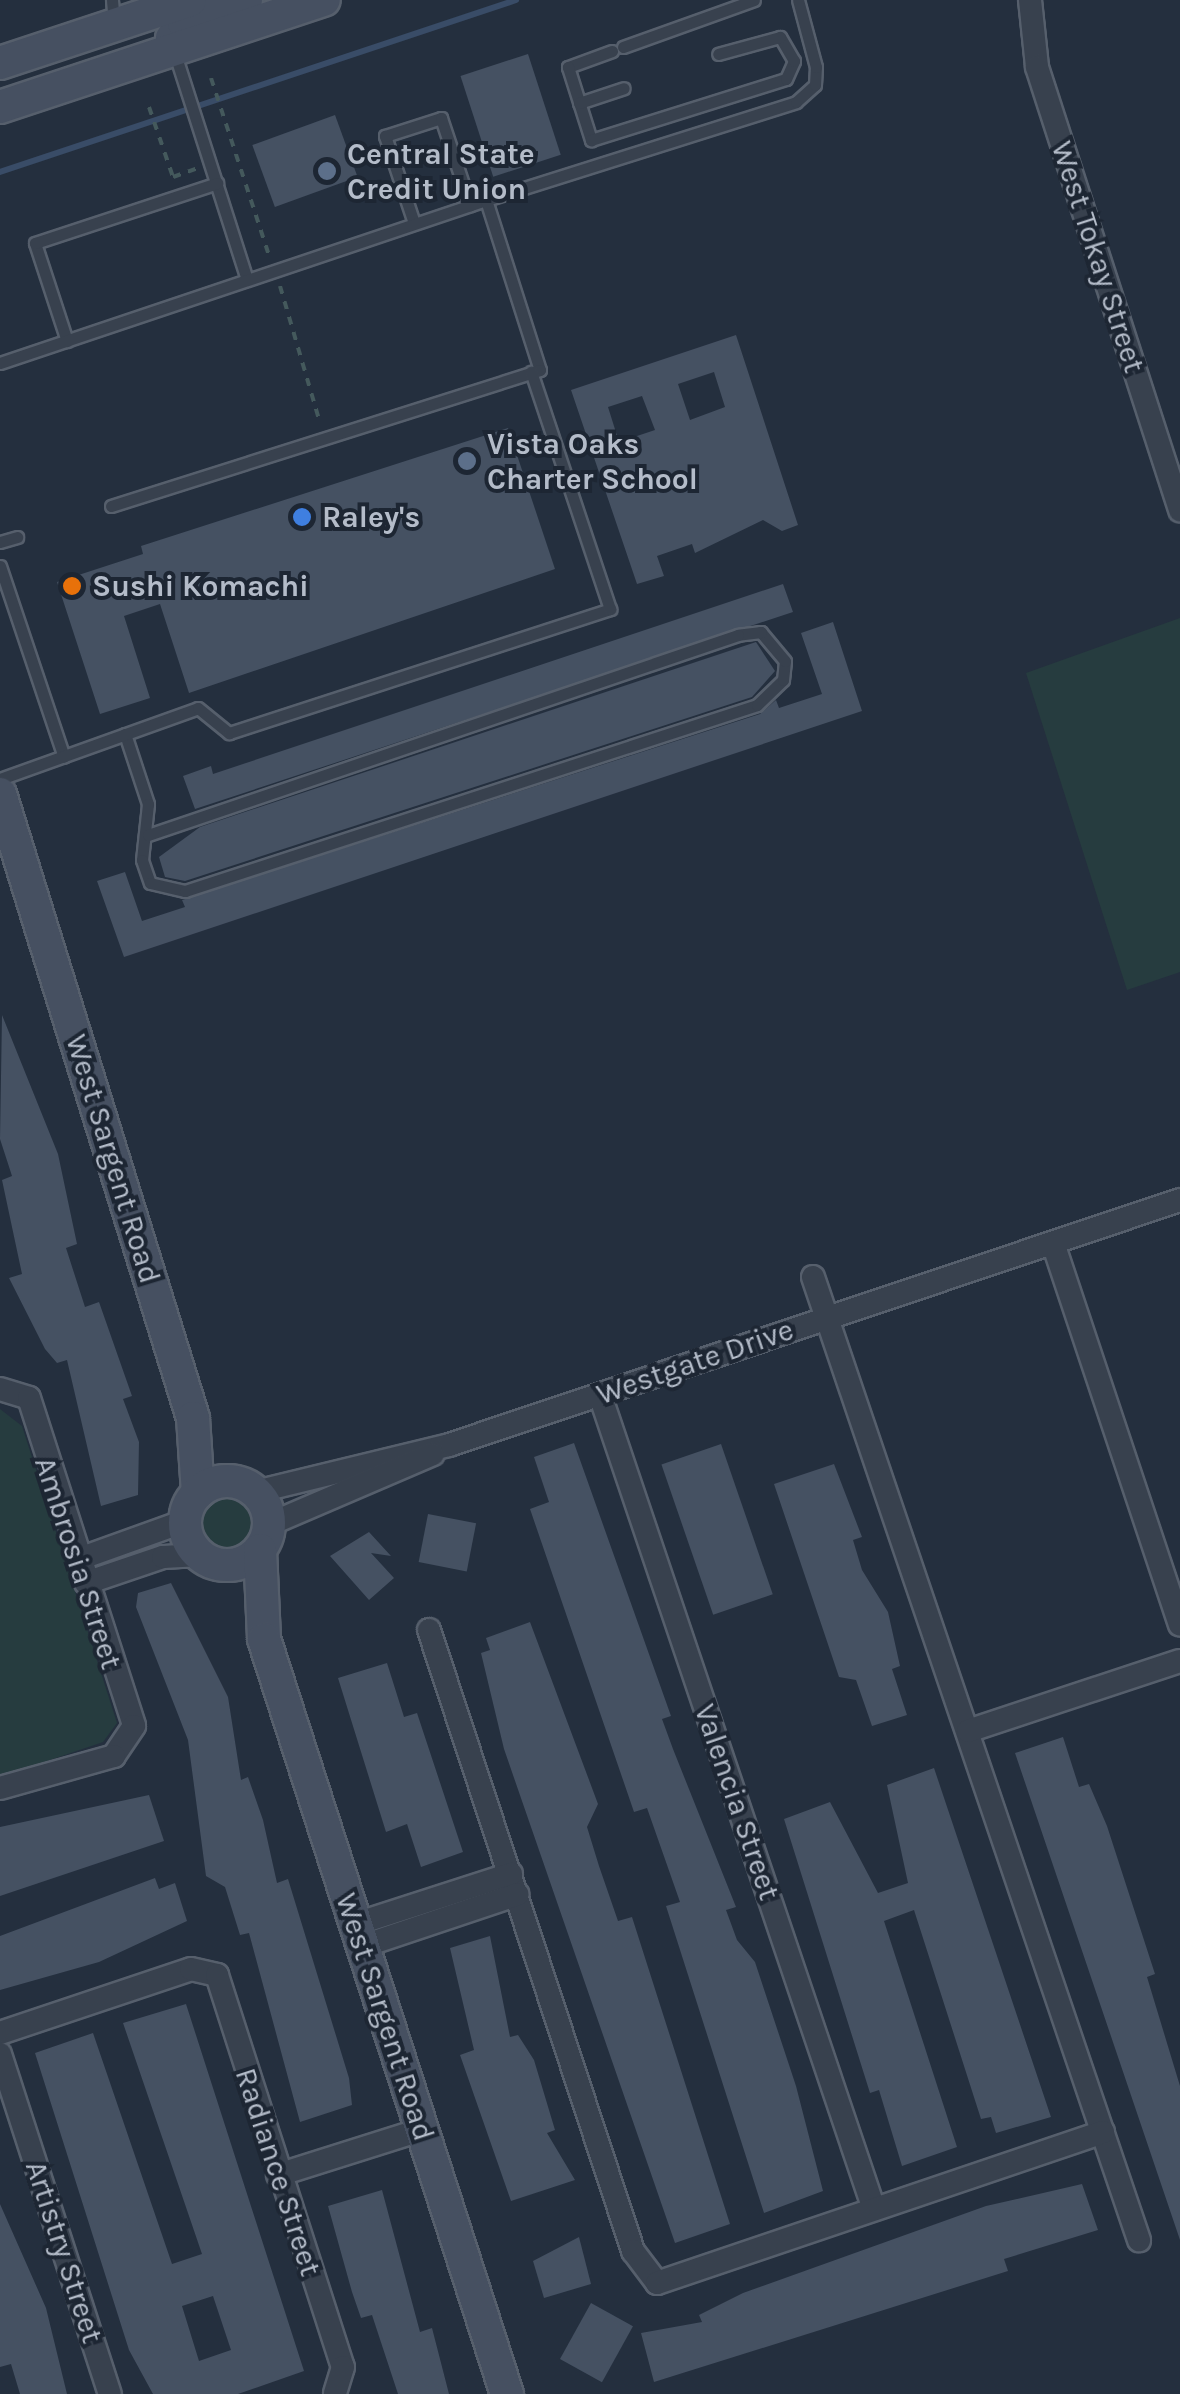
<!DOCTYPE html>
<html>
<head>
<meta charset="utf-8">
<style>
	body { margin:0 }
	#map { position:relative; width:1180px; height:2394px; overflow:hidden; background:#242f3e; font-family:Karla,sans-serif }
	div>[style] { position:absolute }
	.green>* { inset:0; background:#263c3f }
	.round { border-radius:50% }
	.stream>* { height:6px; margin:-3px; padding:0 3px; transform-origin:3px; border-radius:3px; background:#394c67 }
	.building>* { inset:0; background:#455162; transform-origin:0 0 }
	.path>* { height:4px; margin-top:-2px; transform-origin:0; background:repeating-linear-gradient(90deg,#44595c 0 8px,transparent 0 16px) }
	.roads { filter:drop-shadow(2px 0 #565f6c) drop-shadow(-2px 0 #565f6c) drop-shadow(0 2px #565f6c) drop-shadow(0 -2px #565f6c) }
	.lane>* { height:11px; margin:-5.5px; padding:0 5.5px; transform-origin:5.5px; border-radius:5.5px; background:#38414e }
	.street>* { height:22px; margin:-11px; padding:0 11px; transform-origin:11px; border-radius:11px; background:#38414e }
	.secondary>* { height:32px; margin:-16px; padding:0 16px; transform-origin:16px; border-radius:16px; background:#465061 }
	.secondary>.ring { margin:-16px; padding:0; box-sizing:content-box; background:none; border:32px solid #465061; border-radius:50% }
	.dots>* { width:28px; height:28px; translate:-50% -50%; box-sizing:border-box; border:5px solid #1d2633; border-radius:50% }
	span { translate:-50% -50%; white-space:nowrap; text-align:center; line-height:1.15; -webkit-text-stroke:8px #1d2633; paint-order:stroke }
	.poi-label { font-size:30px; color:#b4bcc9; font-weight:700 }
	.left { translate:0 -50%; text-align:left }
	.street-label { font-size:30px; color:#b4bcc9 }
</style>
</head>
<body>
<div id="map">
	<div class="green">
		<div style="clip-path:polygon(1180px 618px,1180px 972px,1127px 990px,1026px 673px)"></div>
		<div style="clip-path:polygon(0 1409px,22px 1426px,117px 1723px,103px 1742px,0 1777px)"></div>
		<div class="round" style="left:202px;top:1498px;width:50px;height:50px"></div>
	</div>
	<div class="stream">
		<div style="left:0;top:172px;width:544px;rotate:-18.43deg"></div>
	</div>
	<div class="building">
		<div style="left:528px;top:54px;width:106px;height:71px;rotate:72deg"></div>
		<div style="left:335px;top:115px;width:66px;height:88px;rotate:70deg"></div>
		<div style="clip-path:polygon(evenodd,736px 335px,798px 525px,782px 531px,763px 520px,695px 553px,692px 544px,657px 556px,664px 576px,637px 584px,571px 390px,736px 335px,714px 372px,725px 407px,690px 420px,678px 384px,714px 372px,736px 335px,642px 396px,655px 430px,619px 442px,608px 407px,642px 396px)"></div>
		<div style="clip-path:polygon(508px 428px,555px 569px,189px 693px,160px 604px,124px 616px,150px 698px,100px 714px,57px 582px,143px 554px,141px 546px)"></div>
		<div style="clip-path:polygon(783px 584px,793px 612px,195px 809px,183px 776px,211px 766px,213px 774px)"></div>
		<div style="clip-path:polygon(833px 622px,862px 711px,124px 957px,97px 881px,125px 872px,142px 921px,185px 907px,182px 900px,760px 714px,776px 700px,779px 708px,822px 694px,801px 633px)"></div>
		<div style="clip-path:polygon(756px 642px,775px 671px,752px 697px,185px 881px,165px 877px,159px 857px,200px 827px)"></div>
		<div style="clip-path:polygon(2px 1015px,58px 1154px,77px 1244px,66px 1248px,85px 1307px,99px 1302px,132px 1396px,123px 1399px,139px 1442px,138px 1495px,101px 1506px,67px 1360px,57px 1363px,45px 1349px,9px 1278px,22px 1274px,2px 1180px,12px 1176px,0 1139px)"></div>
		<div style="clip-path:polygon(574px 1443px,671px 1716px,662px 1719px,673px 1749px,736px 1907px,726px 1910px,737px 1940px,755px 1962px,796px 2086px,823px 2191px,764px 2213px,666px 1906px,680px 1902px,647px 1808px,634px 1812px,530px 1509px,549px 1502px,534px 1457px)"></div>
		<div style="left:721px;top:1444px;width:159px;height:63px;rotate:71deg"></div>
		<div style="clip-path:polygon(834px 1464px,862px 1537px,853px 1540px,862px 1570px,888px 1612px,900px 1666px,892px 1669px,907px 1715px,872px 1726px,856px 1680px,839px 1677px,774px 1484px)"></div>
		<div style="left:428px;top:1514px;width:49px;height:49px;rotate:11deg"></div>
		<div style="clip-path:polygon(369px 1532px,391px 1556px,371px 1553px,394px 1578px,369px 1600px,330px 1556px)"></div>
		<div style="clip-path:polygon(171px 1583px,228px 1697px,241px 1780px,248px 1777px,263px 1820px,277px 1883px,288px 1879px,349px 2078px,352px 2105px,300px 2122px,249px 1933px,240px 1935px,225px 1887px,206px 1876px,188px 1740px,136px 1607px,138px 1593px)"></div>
		<div style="clip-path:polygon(530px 1622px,598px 1804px,587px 1827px,599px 1866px,618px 1921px,632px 1917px,730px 2224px,675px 2243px,504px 1749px,481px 1653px,490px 1650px,486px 1638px)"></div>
		<div style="clip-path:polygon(387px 1663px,404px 1717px,417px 1713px,463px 1852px,421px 1867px,407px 1824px,386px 1832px,338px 1678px)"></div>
		<div style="clip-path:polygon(1063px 1737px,1079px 1787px,1089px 1784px,1107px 1826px,1155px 1974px,1147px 1977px,1180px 2086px,1180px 2240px,1015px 1753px)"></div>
		<div style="clip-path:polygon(934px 1768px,1051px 2117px,996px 2133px,991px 2117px,981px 2119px,914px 1910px,884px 1921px,957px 2147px,902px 2166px,879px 2090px,870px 2093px,784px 1819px,830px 1802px,878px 1893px,908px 1883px,887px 1785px)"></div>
		<div style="clip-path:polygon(149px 1795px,164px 1841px,0 1896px,0 1827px)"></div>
		<div style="clip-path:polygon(155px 1878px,159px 1889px,175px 1883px,187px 1921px,99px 1962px,0 1990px,0 1936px)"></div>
		<div style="clip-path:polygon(490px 1936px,510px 2037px,518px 2035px,534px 2060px,555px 2130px,547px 2133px,575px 2180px,511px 2201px,460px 2055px,474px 2050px,450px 1948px)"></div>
		<div style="clip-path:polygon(evenodd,186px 2004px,304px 2371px,238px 2394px,153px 2394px,129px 2350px,35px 2053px,93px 2033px,172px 2264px,202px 2254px,123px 2023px,186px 2004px,213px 2296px,231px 2350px,199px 2361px,182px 2306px,213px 2296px)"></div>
		<div style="clip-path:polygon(1082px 2184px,1098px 2230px,1004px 2259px,1008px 2271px,654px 2382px,641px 2333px,702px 2322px,699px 2315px,743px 2293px,986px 2206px)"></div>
		<div style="clip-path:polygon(382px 2190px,420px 2332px,432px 2328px,449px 2394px,398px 2394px,372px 2315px,361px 2318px,352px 2292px,328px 2206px)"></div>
		<div style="clip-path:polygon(0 2204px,46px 2308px,67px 2394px,20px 2394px,11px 2364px,0 2367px)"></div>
		<div style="clip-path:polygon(579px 2237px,591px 2284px,544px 2298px,533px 2261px)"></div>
		<div style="left:591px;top:2303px;width:48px;height:64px;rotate:29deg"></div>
	</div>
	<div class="path">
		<div style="left:211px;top:78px;width:189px;rotate:71.9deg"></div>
		<div style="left:149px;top:107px;width:74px;rotate:71.1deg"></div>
		<div style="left:173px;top:177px;width:27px;rotate:-20deg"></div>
		<div style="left:280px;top:286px;width:143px;rotate:73.7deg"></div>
	</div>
	<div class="roads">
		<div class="lane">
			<div style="left:112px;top:0;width:21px;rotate:85deg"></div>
			<div style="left:623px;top:47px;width:139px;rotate:-19.7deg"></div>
			<div style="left:612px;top:51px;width:47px;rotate:160deg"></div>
			<div style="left:568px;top:67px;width:77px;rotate:72.5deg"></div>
			<div style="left:591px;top:140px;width:204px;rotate:-17.4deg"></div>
			<div style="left:786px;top:79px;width:20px;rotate:-66deg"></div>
			<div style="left:794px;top:61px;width:28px;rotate:-120deg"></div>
			<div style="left:780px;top:37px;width:64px;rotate:164.7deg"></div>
			<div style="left:175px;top:54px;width:236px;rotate:72.3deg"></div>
			<div style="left:579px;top:103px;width:47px;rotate:-18.4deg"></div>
			<div style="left:486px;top:200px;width:325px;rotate:-17.5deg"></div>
			<div style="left:796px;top:102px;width:25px;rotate:-42deg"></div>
			<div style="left:815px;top:85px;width:18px;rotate:-87deg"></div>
			<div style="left:816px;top:67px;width:69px;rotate:-105deg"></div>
			<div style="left:414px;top:223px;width:92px;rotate:-108.4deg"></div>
			<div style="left:385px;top:136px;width:59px;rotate:-17.8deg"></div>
			<div style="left:441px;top:118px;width:92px;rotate:71.6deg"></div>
			<div style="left:67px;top:341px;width:103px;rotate:-108.1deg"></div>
			<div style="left:35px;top:243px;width:192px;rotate:-18.2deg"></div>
			<div style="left:0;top:363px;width:513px;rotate:-18.54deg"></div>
			<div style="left:486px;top:200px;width:178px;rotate:72.4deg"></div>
			<div style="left:540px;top:370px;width:450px;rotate:162.4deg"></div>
			<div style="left:0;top:542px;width:18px;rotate:-16deg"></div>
			<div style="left:0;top:566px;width:201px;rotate:71.5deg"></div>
			<div style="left:125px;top:734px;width:74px;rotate:71.8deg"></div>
			<div style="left:148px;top:804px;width:56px;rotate:96.1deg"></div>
			<div style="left:142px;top:860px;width:24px;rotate:71deg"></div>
			<div style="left:150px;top:883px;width:36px;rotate:13deg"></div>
			<div style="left:185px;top:891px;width:601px;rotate:-18.01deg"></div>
			<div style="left:757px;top:705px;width:36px;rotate:-44deg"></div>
			<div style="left:783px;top:680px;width:19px;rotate:-84deg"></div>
			<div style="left:785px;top:661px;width:38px;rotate:-130deg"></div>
			<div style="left:761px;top:632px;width:23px;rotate:173deg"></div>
			<div style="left:738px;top:635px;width:623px;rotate:161.27deg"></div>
			<div style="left:0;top:779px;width:210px;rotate:-19.7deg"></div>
			<div style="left:198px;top:708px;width:40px;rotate:39deg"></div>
			<div style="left:229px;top:733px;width:401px;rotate:-18deg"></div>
			<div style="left:610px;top:609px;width:250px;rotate:-108.4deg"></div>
		</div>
		<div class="street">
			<div style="left:1030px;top:0;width:67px;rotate:84deg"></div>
			<div style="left:1037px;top:67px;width:466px;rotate:72.1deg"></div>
			<div style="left:1053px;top:1243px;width:402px;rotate:71.6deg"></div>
			<div style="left:813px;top:1277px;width:1017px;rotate:71.3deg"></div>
			<div style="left:0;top:1389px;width:30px;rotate:17deg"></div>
			<div style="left:29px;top:1398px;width:344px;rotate:72.2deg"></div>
			<div style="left:134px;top:1726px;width:36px;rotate:124deg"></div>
			<div style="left:114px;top:1756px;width:118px;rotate:164.3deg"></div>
			<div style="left:600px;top:1395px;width:859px;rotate:71.4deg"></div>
			<div style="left:255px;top:1492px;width:200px;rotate:-13.6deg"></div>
			<div style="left:449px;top:1445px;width:771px;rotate:-18.53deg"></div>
			<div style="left:270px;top:1524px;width:177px;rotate:-23.2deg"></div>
			<div style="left:79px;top:1559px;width:113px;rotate:-19.7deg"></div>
			<div style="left:86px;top:1583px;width:81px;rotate:-18.7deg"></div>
			<div style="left:163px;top:1557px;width:37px;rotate:-3deg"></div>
			<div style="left:429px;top:1630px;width:654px;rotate:71.81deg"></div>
			<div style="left:633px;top:2251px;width:40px;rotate:53deg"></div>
			<div style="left:657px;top:2283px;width:471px;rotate:-18.7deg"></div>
			<div style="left:968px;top:1731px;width:223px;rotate:-18.3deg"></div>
			<div style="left:356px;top:1924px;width:163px;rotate:-17.9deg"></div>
			<div style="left:363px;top:1946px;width:163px;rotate:-18.5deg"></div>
			<div style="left:0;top:2033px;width:201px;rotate:-18.5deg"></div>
			<div style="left:191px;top:1969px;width:27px;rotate:13deg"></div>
			<div style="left:217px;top:1975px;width:412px;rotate:72.2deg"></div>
			<div style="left:343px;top:2367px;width:28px;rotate:107deg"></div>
			<div style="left:0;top:2054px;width:357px;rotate:72.1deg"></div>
			<div style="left:278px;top:2175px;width:150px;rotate:-17.5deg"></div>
		</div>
		<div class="secondary">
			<div style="left:172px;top:38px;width:19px;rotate:-51deg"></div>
			<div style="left:184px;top:23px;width:66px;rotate:-20.4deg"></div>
			<div style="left:0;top:63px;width:200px;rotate:-18.3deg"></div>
			<div style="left:0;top:107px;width:341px;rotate:-18.3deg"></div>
			<div style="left:0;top:794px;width:653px;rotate:72.81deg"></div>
			<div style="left:193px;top:1418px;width:75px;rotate:86.2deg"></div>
			<div class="ring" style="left:185px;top:1481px;width:52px;height:52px"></div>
			<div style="left:260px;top:1550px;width:89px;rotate:87.4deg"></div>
			<div style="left:264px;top:1639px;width:793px;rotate:72.16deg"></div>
		</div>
	</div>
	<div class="dots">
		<div style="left:327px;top:171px;background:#5c6f8a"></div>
		<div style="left:467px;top:461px;background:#5c6f8a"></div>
		<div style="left:302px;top:517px;background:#3f7fe0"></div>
		<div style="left:72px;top:586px;background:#e8710a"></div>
	</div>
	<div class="poi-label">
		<span class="left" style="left:347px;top:171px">Central State<br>Credit Union</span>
		<span class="left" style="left:487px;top:461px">Vista Oaks<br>Charter School</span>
		<span class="left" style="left:322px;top:517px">Raley's</span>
		<span class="left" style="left:92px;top:586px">Sushi Komachi</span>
	</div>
	<div class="street-label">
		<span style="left:1098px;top:257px;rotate:72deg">West Tokay Street</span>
		<span style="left:113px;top:1159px;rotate:73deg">West Sargent Road</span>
		<span style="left:695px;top:1362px;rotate:-19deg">Westgate Drive</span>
		<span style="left:78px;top:1563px;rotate:72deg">Ambrosia Street</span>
		<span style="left:737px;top:1802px;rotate:71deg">Valencia Street</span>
		<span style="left:385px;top:2017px;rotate:72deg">West Sargent Road</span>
		<span style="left:278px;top:2172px;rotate:72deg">Radiance Street</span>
		<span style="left:64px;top:2252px;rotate:72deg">Artistry Street</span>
	</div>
</div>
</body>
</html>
